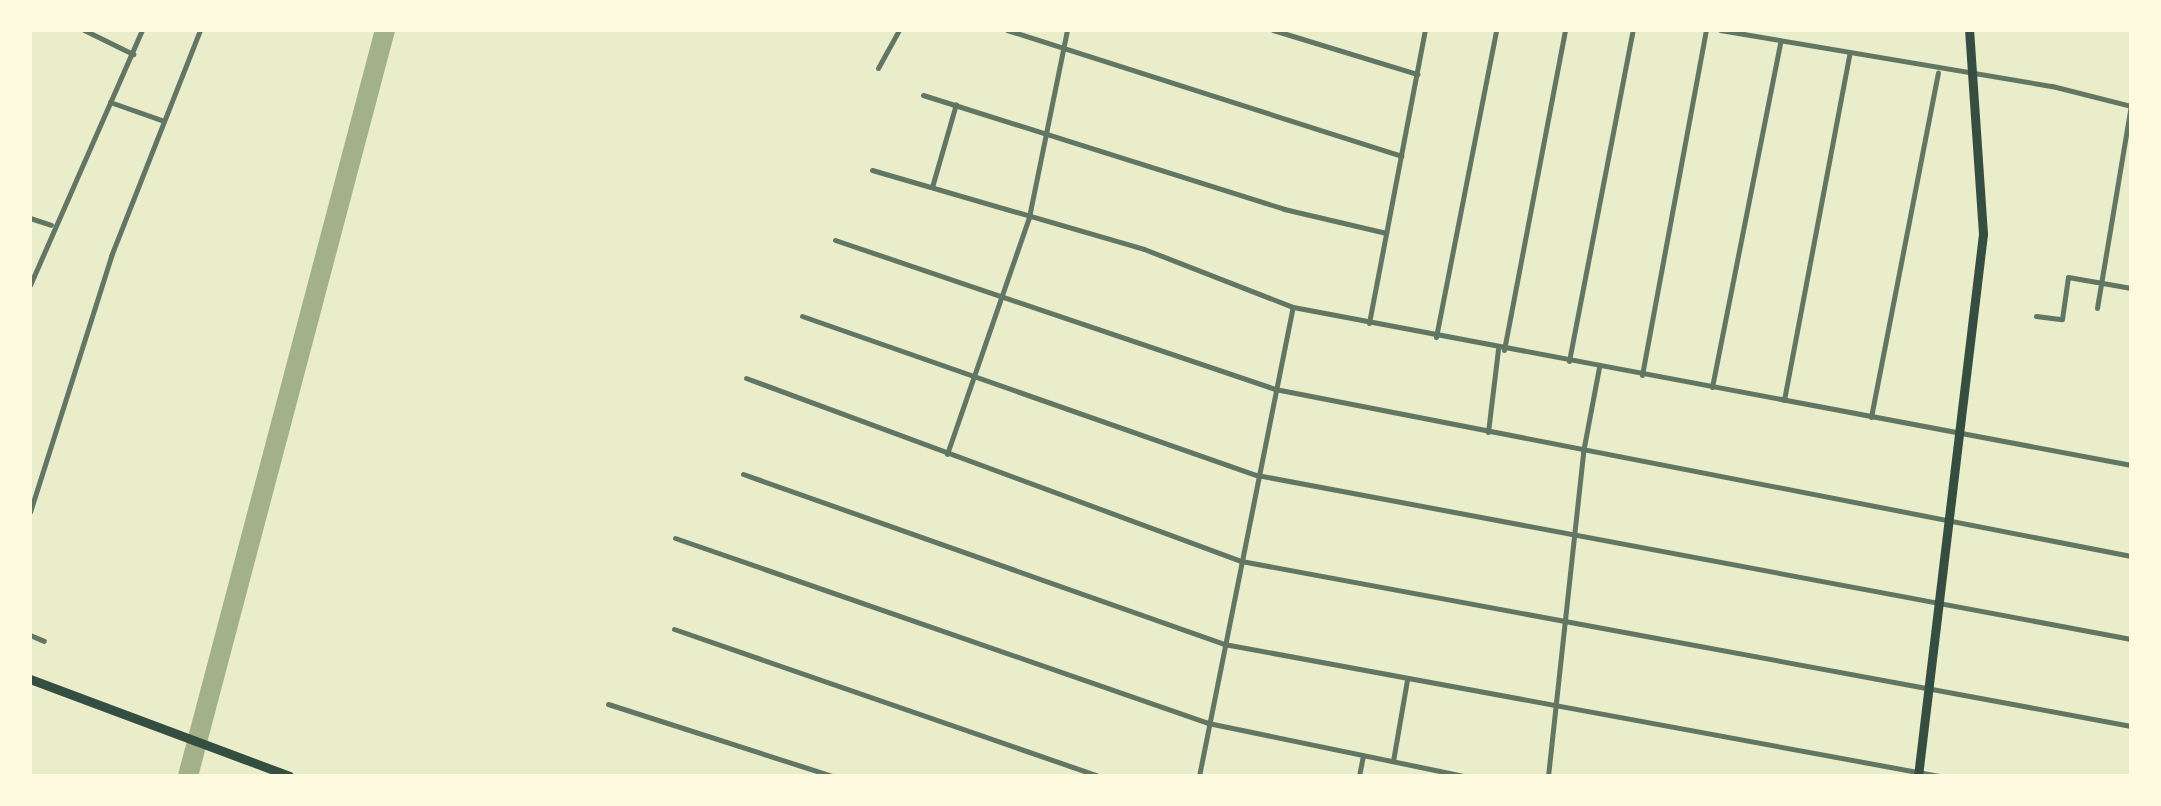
<!DOCTYPE html>
<html>
<head>
<meta charset="utf-8">
<style>
	body { margin:0 }
	#map { position:relative; width:2161px; height:806px; overflow:hidden; background:#e9edc9; font-family:"Roboto Serif",serif }
	div>[style] { position:absolute }
	.river>* { height:20px; margin:-10px; padding:0 10px; transform-origin:10px; border-radius:10px; background:#a3b18a }
	.minor>* { height:5px; margin:-2.5px; padding:0 2.5px; transform-origin:2.5px; border-radius:2.5px; background:#617663 }
	.primary>* { height:9px; margin:-4.5px; padding:0 4.5px; transform-origin:4.5px; border-radius:4.5px; background:#344e41 }
	span { translate:-50% -50%; white-space:nowrap; text-align:center; line-height:1.15; -webkit-text-stroke:10px #fefae0; paint-order:stroke }
	.frame { position:absolute; inset:0; border:32px solid #fefae0; pointer-events:none }
</style>
</head>
<body>
<div id="map">
	<div class="river">
		<div style="left:188px;top:776px;width:772px;rotate:-75.21deg"></div>
	</div>
	<div class="minor">
		<div style="left:84px;top:30px;width:55px;rotate:26.1deg"></div>
		<div style="left:1007px;top:30px;width:414px;rotate:17.7deg"></div>
		<div style="left:1273px;top:30px;width:151px;rotate:17deg"></div>
		<div style="left:1720px;top:30px;width:337px;rotate:9.6deg"></div>
		<div style="left:2052px;top:86px;width:81px;rotate:14.2deg"></div>
		<div style="left:878px;top:68px;width:43px;rotate:-61.1deg"></div>
		<div style="left:923px;top:95px;width:379px;rotate:17.5deg"></div>
		<div style="left:1284px;top:209px;width:105px;rotate:13.2deg"></div>
		<div style="left:110px;top:102px;width:57px;rotate:19.4deg"></div>
		<div style="left:872px;top:170px;width:283px;rotate:16.2deg"></div>
		<div style="left:1144px;top:249px;width:160px;rotate:21.3deg"></div>
		<div style="left:1293px;top:307px;width:853px;rotate:10.68deg"></div>
		<div style="left:932px;top:187px;width:86px;rotate:-73.9deg"></div>
		<div style="left:30px;top:218px;width:22px;rotate:18deg"></div>
		<div style="left:835px;top:240px;width:465px;rotate:18.7deg"></div>
		<div style="left:1275px;top:389px;width:872px;rotate:11.04deg"></div>
		<div style="left:30px;top:285px;width:279px;rotate:-66.3deg"></div>
		<div style="left:2097px;top:308px;width:206px;rotate:-80.5deg"></div>
		<div style="left:802px;top:316px;width:482px;rotate:19.3deg"></div>
		<div style="left:1257px;top:475px;width:889px;rotate:10.63deg"></div>
		<div style="left:2036px;top:316px;width:26px;rotate:7deg"></div>
		<div style="left:2062px;top:319px;width:42px;rotate:-81.9deg"></div>
		<div style="left:2068px;top:277px;width:64px;rotate:9.9deg"></div>
		<div style="left:1369px;top:323px;width:298px;rotate:-79.2deg"></div>
		<div style="left:1436px;top:337px;width:313px;rotate:-78.9deg"></div>
		<div style="left:1504px;top:350px;width:326px;rotate:-79.2deg"></div>
		<div style="left:1569px;top:361px;width:337px;rotate:-79.1deg"></div>
		<div style="left:1642px;top:375px;width:351px;rotate:-79.5deg"></div>
		<div style="left:746px;top:378px;width:528px;rotate:20.29deg"></div>
		<div style="left:1241px;top:561px;width:905px;rotate:10.5deg"></div>
		<div style="left:1712px;top:387px;width:352px;rotate:-78.8deg"></div>
		<div style="left:1784px;top:400px;width:351px;rotate:-79.3deg"></div>
		<div style="left:1871px;top:417px;width:351px;rotate:-79deg"></div>
		<div style="left:1488px;top:432px;width:84px;rotate:-83.1deg"></div>
		<div style="left:947px;top:454px;width:251px;rotate:-70.9deg"></div>
		<div style="left:1029px;top:217px;width:191px;rotate:-78.5deg"></div>
		<div style="left:743px;top:474px;width:510px;rotate:19.46deg"></div>
		<div style="left:1224px;top:644px;width:727px;rotate:10.46deg"></div>
		<div style="left:30px;top:512px;width:269px;rotate:-72.4deg"></div>
		<div style="left:111px;top:256px;width:243px;rotate:-68.5deg"></div>
		<div style="left:675px;top:538px;width:564px;rotate:19.14deg"></div>
		<div style="left:1208px;top:723px;width:261px;rotate:11.7deg"></div>
		<div style="left:674px;top:629px;width:449px;rotate:19.1deg"></div>
		<div style="left:30px;top:635px;width:15px;rotate:23deg"></div>
		<div style="left:608px;top:704px;width:235px;rotate:17.8deg"></div>
		<div style="left:1393px;top:761px;width:82px;rotate:-80.2deg"></div>
		<div style="left:1199px;top:776px;width:478px;rotate:-78.7deg"></div>
		<div style="left:1359px;top:776px;width:21px;rotate:-79deg"></div>
		<div style="left:1548px;top:776px;width:326px;rotate:-83.8deg"></div>
		<div style="left:1583px;top:452px;width:86px;rotate:-79.3deg"></div>
	</div>
	<div class="primary">
		<div style="left:30px;top:679px;width:277px;rotate:20.5deg"></div>
		<div style="left:1918px;top:776px;width:546px;rotate:-83.16deg"></div>
		<div style="left:1983px;top:234px;width:204px;rotate:-93.9deg"></div>
	</div>
	<div class="frame"></div>
</div>
</body>
</html>
